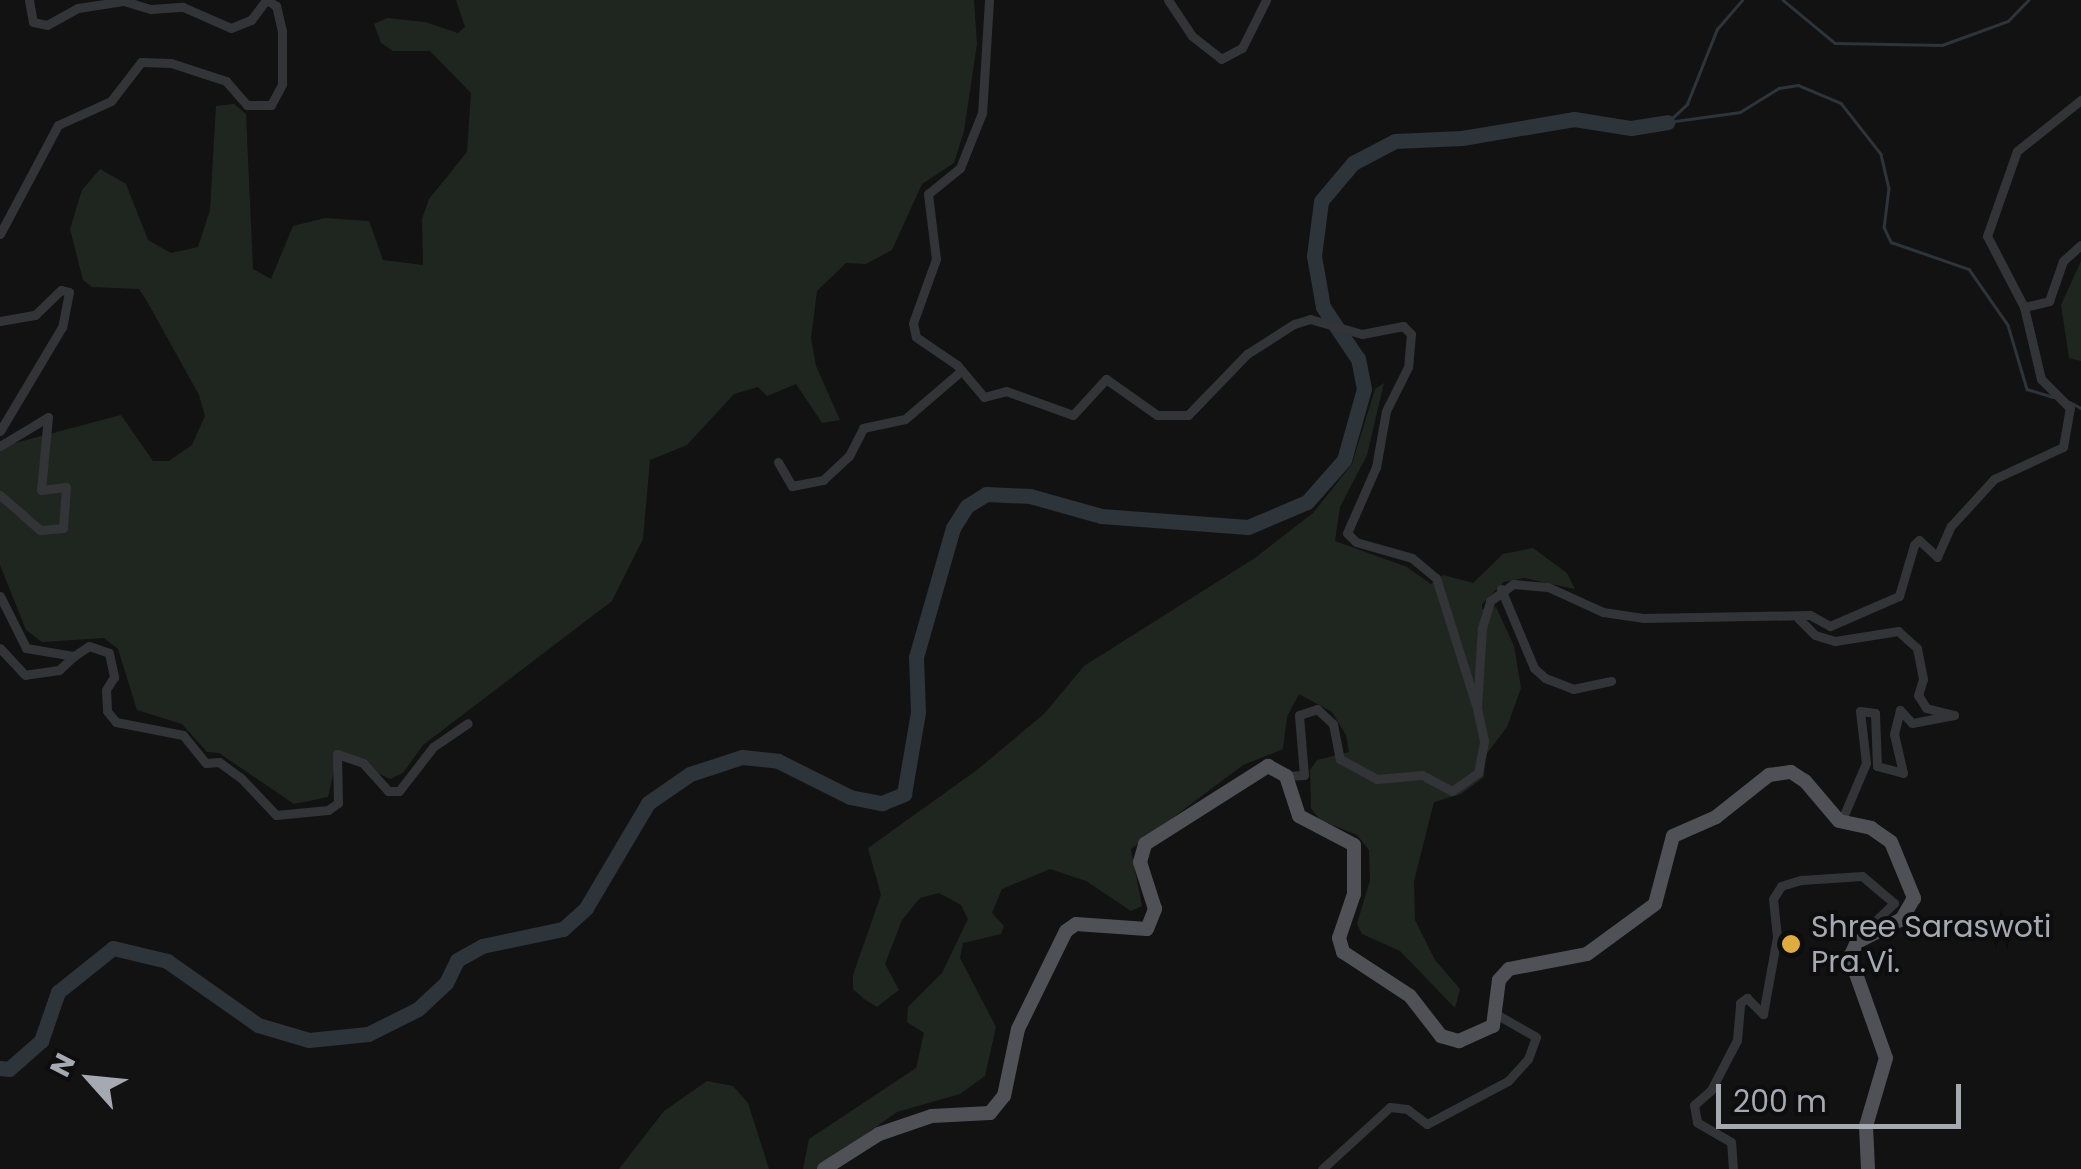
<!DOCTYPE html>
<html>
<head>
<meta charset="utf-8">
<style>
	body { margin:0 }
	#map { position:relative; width:2081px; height:1169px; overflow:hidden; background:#121213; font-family:Poppins,sans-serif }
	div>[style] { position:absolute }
	.green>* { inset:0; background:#1f261f }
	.stream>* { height:2.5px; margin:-1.25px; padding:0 1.25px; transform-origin:1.25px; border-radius:1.25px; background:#2d343a }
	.river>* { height:15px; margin:-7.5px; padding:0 7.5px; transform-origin:7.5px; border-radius:7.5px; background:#2d343a }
	.street>* { height:9px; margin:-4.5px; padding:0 4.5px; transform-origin:4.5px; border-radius:4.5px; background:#333438 }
	.primary>* { height:14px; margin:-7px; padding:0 7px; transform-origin:7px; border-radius:7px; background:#505157 }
	.dots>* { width:28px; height:28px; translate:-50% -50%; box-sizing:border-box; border:5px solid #0d0d0e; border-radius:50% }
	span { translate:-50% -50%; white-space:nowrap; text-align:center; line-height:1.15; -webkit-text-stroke:8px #0d0d0e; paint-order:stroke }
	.poi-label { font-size:30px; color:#a5a9b2 }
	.left { translate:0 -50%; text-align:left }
	.north { position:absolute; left:40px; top:1029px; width:100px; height:100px; -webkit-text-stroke:8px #0d0d0e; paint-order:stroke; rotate:297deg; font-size:28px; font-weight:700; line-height:40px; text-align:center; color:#a5a9b2 }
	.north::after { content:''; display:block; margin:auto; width:35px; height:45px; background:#a5a9b2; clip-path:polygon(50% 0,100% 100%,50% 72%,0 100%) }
	.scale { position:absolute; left:1716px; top:1084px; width:245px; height:45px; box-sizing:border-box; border:5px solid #a5a9b2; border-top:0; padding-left:12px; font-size:30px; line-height:35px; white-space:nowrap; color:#a5a9b2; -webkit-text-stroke:8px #0d0d0e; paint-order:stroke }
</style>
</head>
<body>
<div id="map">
	<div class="green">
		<div style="clip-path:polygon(456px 0,974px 0,977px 44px,964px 131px,954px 163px,922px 184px,892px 250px,866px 264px,846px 263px,817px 291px,811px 338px,816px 366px,840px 420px,822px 423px,796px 384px,767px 396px,758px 387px,734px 394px,687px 445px,650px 460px,643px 539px,612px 601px,423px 745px,403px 773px,390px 779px,338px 754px,328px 797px,294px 804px,219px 753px,207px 752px,182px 724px,137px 710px,118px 649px,104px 638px,42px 642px,26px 630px,0 565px,0 447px,121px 415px,153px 461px,169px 461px,192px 445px,205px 416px,199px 395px,148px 303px,139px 289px,92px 287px,83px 280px,70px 229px,82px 190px,100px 169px,126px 184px,148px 240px,171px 253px,198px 247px,210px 210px,216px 106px,234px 104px,246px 114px,253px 269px,271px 279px,293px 226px,325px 218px,369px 221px,383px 260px,423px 265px,422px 219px,429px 199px,467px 152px,471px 93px,430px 51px,393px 51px,381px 43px,374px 24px,387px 18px,425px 22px,458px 33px,465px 27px)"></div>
		<div style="clip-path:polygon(2081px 261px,2081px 361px,2069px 358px,2061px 305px)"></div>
		<div style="clip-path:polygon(1384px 383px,1367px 455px,1340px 507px,1335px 541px,1407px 567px,1431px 584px,1443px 575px,1473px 583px,1503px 554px,1533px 548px,1567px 573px,1575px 589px,1524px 578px,1504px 582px,1482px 604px,1482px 609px,1496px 607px,1514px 646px,1521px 688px,1507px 727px,1485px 756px,1484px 777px,1461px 794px,1434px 802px,1414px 881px,1415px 920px,1435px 960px,1460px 989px,1455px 1008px,1400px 951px,1362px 934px,1357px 924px,1370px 880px,1369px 850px,1357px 835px,1320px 820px,1311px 808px,1310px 770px,1317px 760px,1349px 752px,1346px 735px,1332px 712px,1299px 694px,1287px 717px,1283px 749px,1243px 765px,1131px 849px,1142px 906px,1131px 911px,1086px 881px,1050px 869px,1002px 889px,992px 913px,1004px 926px,1001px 934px,963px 943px,960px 958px,996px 1027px,985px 1076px,960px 1094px,897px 1112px,817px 1169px,803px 1169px,809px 1139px,916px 1068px,924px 1033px,907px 1022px,908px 1007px,942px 973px,968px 919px,961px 905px,939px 893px,920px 898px,902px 920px,885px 964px,899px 990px,877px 1007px,864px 999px,853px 989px,853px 975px,881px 895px,868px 848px,977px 770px,1045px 713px,1084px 666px,1255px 558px,1313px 513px,1352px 464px,1375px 389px)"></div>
		<div style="clip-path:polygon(707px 1081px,733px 1086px,748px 1103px,769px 1169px,619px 1169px,664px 1111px)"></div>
	</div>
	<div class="stream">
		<div style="left:1783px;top:0;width:67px;rotate:39.6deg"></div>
		<div style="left:1835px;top:43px;width:107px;rotate:1.1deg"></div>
		<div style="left:1942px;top:45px;width:70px;rotate:-20deg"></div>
		<div style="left:2008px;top:21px;width:29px;rotate:-46deg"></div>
		<div style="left:1669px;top:121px;width:25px;rotate:-43deg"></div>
		<div style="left:1687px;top:104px;width:81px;rotate:-68.2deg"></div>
		<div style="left:1717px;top:29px;width:38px;rotate:-49deg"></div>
		<div style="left:1668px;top:122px;width:73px;rotate:-7.9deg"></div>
		<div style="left:1740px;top:112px;width:46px;rotate:-31.6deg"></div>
		<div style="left:1779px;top:88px;width:19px;rotate:-9deg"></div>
		<div style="left:1798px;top:85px;width:47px;rotate:22.7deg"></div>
		<div style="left:1841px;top:103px;width:65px;rotate:51.9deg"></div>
		<div style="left:1881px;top:154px;width:35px;rotate:77deg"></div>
		<div style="left:1889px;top:188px;width:39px;rotate:97deg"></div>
		<div style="left:1884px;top:227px;width:17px;rotate:65deg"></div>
		<div style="left:1891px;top:242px;width:83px;rotate:19.1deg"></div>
		<div style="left:1969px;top:269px;width:68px;rotate:55.1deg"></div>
		<div style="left:2008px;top:325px;width:67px;rotate:73.5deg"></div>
		<div style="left:2027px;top:389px;width:27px;rotate:17deg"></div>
		<div style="left:2070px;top:402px;width:13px;rotate:29deg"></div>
	</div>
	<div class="river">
		<div style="left:0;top:1068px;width:9px;rotate:6deg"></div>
		<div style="left:9px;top:1069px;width:43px;rotate:-41.2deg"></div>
		<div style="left:41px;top:1041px;width:52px;rotate:-70.9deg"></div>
		<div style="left:58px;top:992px;width:70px;rotate:-38.7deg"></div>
		<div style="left:113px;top:948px;width:56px;rotate:13.5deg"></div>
		<div style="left:167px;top:961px;width:111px;rotate:35.1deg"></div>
		<div style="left:258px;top:1025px;width:53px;rotate:16.4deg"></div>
		<div style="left:309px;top:1040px;width:59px;rotate:-5.8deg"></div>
		<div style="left:368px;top:1034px;width:56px;rotate:-26.6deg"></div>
		<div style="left:418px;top:1009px;width:38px;rotate:-43deg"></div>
		<div style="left:446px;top:983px;width:25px;rotate:-64deg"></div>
		<div style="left:457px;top:960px;width:29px;rotate:-29deg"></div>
		<div style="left:482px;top:946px;width:83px;rotate:-11.9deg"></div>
		<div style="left:563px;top:929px;width:31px;rotate:-42deg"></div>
		<div style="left:586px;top:908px;width:122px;rotate:-59.4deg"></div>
		<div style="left:648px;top:803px;width:51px;rotate:-34.6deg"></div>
		<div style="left:690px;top:774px;width:55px;rotate:-18.1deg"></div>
		<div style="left:742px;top:757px;width:36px;rotate:6deg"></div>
		<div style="left:778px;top:761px;width:80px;rotate:26.6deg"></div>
		<div style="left:850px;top:797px;width:33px;rotate:11deg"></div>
		<div style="left:882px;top:803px;width:24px;rotate:-22deg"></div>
		<div style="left:904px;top:794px;width:83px;rotate:-80.3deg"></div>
		<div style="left:918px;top:712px;width:55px;rotate:-92.1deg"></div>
		<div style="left:916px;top:657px;width:134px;rotate:-74deg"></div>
		<div style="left:953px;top:528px;width:26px;rotate:-58deg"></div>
		<div style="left:967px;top:506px;width:22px;rotate:-32deg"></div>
		<div style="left:986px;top:494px;width:44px;rotate:2.6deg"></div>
		<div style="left:1030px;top:496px;width:74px;rotate:15.7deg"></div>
		<div style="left:1101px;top:516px;width:147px;rotate:4.3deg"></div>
		<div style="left:1248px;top:527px;width:64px;rotate:-23deg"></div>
		<div style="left:1307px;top:502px;width:56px;rotate:-48.6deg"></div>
		<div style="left:1344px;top:460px;width:74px;rotate:-74.3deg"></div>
		<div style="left:1364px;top:389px;width:31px;rotate:-101deg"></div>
		<div style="left:1358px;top:359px;width:63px;rotate:-123.9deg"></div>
		<div style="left:1323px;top:307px;width:52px;rotate:-100deg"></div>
		<div style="left:1314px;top:256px;width:55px;rotate:-82.7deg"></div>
		<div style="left:1321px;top:201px;width:50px;rotate:-49.9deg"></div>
		<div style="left:1353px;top:163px;width:47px;rotate:-27.6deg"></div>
		<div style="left:1395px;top:141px;width:67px;rotate:-2.6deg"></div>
		<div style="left:1462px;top:138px;width:114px;rotate:-9.6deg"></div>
		<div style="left:1574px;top:119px;width:58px;rotate:9deg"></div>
		<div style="left:1631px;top:128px;width:37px;rotate:-9deg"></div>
	</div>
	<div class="street">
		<div style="left:29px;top:0;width:22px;rotate:80deg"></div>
		<div style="left:33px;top:22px;width:14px;rotate:12deg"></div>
		<div style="left:47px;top:25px;width:35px;rotate:-29deg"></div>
		<div style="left:78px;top:8px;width:47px;rotate:-8.7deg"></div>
		<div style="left:124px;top:1px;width:28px;rotate:17deg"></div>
		<div style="left:151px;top:9px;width:32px;rotate:-4deg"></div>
		<div style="left:183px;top:7px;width:52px;rotate:23.6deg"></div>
		<div style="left:231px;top:28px;width:22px;rotate:-22deg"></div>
		<div style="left:251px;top:20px;width:25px;rotate:-53deg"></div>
		<div style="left:989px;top:0;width:113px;rotate:93.5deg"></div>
		<div style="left:982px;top:113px;width:59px;rotate:111.8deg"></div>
		<div style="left:960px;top:168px;width:41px;rotate:140.9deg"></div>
		<div style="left:928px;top:194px;width:65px;rotate:83deg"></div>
		<div style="left:936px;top:259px;width:68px;rotate:109.8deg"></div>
		<div style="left:913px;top:323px;width:14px;rotate:78deg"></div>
		<div style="left:916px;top:337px;width:50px;rotate:34.3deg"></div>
		<div style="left:957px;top:365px;width:42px;rotate:49.8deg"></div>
		<div style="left:984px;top:397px;width:23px;rotate:-15deg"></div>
		<div style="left:1006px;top:391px;width:71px;rotate:19.7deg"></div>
		<div style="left:1073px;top:415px;width:49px;rotate:-47.5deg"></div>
		<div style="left:1106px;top:379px;width:62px;rotate:35.2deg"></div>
		<div style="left:1157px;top:415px;width:31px"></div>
		<div style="left:1188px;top:415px;width:85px;rotate:-46deg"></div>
		<div style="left:1247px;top:354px;width:56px;rotate:-32.6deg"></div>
		<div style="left:1294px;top:324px;width:17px;rotate:-17deg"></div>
		<div style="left:1310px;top:319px;width:54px;rotate:16.1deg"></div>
		<div style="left:1362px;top:334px;width:42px;rotate:-11deg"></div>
		<div style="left:1403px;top:326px;width:11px;rotate:45deg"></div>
		<div style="left:1411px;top:334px;width:33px;rotate:95deg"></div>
		<div style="left:1408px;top:367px;width:49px;rotate:116.6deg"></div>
		<div style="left:1386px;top:411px;width:57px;rotate:100.1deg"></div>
		<div style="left:1376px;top:467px;width:72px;rotate:113.7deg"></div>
		<div style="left:1347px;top:533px;width:13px;rotate:45deg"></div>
		<div style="left:1356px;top:542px;width:58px;rotate:15.9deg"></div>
		<div style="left:1412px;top:558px;width:31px;rotate:40deg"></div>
		<div style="left:1436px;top:578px;width:133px;rotate:72.5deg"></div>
		<div style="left:1168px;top:0;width:43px;rotate:56.3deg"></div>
		<div style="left:1192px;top:36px;width:37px;rotate:38deg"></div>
		<div style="left:1221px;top:59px;width:24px;rotate:-28deg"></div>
		<div style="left:1242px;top:48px;width:54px;rotate:-63.4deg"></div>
		<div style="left:0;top:234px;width:123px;rotate:-62deg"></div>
		<div style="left:58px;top:125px;width:58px;rotate:-24.4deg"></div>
		<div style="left:111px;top:101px;width:49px;rotate:-52.4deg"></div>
		<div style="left:141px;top:62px;width:30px;rotate:2deg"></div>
		<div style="left:171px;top:63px;width:58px;rotate:18.1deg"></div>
		<div style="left:226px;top:81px;width:32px;rotate:49deg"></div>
		<div style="left:247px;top:105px;width:24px"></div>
		<div style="left:271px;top:105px;width:24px;rotate:-62deg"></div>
		<div style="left:282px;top:84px;width:53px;rotate:-90deg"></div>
		<div style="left:282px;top:31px;width:26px;rotate:-103deg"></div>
		<div style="left:276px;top:6px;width:11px;rotate:-146deg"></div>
		<div style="left:2024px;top:307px;width:26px;rotate:-13deg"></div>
		<div style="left:2049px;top:301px;width:42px;rotate:-70.7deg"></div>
		<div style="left:2063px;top:261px;width:24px;rotate:-42deg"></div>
		<div style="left:0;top:321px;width:36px;rotate:-10deg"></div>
		<div style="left:35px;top:315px;width:36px;rotate:-44deg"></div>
		<div style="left:61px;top:290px;width:8px;rotate:14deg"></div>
		<div style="left:69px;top:292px;width:36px;rotate:101deg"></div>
		<div style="left:62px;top:327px;width:121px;rotate:120.8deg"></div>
		<div style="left:0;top:446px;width:56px;rotate:-31.1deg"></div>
		<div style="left:48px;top:417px;width:73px;rotate:95.5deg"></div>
		<div style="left:41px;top:490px;width:25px;rotate:-7deg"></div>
		<div style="left:66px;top:487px;width:41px;rotate:94.2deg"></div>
		<div style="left:63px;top:528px;width:23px;rotate:175deg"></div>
		<div style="left:40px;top:530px;width:53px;rotate:-138.8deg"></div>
		<div style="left:778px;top:462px;width:28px;rotate:60deg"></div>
		<div style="left:792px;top:486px;width:32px;rotate:-11deg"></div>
		<div style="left:823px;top:480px;width:35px;rotate:-43deg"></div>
		<div style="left:849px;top:456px;width:31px;rotate:-63deg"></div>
		<div style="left:863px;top:428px;width:43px;rotate:-12.1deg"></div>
		<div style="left:905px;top:419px;width:74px;rotate:-40.6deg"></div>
		<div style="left:1501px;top:589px;width:86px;rotate:67.3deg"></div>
		<div style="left:1534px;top:668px;width:15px;rotate:42deg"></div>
		<div style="left:1545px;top:678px;width:30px;rotate:21deg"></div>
		<div style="left:1573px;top:689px;width:39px;rotate:-12deg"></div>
		<div style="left:0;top:596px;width:58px;rotate:63.4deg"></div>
		<div style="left:26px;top:648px;width:49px;rotate:9.5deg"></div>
		<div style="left:74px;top:656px;width:21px;rotate:137deg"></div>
		<div style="left:59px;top:670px;width:34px;rotate:172deg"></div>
		<div style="left:25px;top:675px;width:37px;rotate:-133deg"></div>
		<div style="left:1798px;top:618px;width:24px;rotate:45deg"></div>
		<div style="left:1815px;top:635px;width:21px;rotate:17deg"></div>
		<div style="left:1835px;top:641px;width:64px;rotate:-9deg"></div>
		<div style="left:1898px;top:631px;width:25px;rotate:42deg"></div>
		<div style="left:1917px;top:648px;width:32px;rotate:79deg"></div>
		<div style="left:1923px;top:679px;width:17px;rotate:107deg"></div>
		<div style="left:1918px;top:695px;width:15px;rotate:58deg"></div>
		<div style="left:1926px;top:708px;width:29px;rotate:14deg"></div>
		<div style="left:1954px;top:715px;width:43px;rotate:169.2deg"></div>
		<div style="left:1912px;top:723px;width:18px;rotate:-133deg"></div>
		<div style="left:1900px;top:710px;width:25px;rotate:104deg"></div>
		<div style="left:1894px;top:734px;width:40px;rotate:77deg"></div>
		<div style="left:1903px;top:773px;width:27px;rotate:-165deg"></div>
		<div style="left:1877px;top:766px;width:53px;rotate:-92.2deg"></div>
		<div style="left:1875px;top:713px;width:15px;rotate:-172deg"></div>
		<div style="left:1860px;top:711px;width:52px;rotate:83.4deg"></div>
		<div style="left:1866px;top:763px;width:64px;rotate:113deg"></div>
		<div style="left:74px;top:656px;width:18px;rotate:-34deg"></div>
		<div style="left:89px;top:646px;width:21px;rotate:19deg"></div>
		<div style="left:109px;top:653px;width:25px;rotate:78deg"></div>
		<div style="left:114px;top:677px;width:15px;rotate:122deg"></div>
		<div style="left:106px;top:690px;width:21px;rotate:87deg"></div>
		<div style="left:107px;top:711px;width:14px;rotate:51deg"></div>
		<div style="left:116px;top:722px;width:68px;rotate:11deg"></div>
		<div style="left:183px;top:735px;width:36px;rotate:51deg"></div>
		<div style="left:206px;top:763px;width:13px;rotate:-4deg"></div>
		<div style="left:219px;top:762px;width:26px;rotate:36deg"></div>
		<div style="left:240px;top:777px;width:52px;rotate:46.5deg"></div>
		<div style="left:276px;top:815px;width:52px;rotate:-5.5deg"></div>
		<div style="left:328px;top:810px;width:12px;rotate:-35deg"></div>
		<div style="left:338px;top:803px;width:49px;rotate:-91.2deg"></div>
		<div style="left:337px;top:754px;width:28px;rotate:19deg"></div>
		<div style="left:363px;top:763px;width:38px;rotate:48deg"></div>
		<div style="left:388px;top:791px;width:11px"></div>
		<div style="left:399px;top:791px;width:56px;rotate:-52.3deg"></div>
		<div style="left:433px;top:747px;width:42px;rotate:-34.4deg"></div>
		<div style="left:1286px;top:776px;width:18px;rotate:-3deg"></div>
		<div style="left:1304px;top:775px;width:60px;rotate:-94.8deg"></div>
		<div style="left:1299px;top:715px;width:19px;rotate:-18deg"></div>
		<div style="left:1317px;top:709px;width:22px;rotate:43deg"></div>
		<div style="left:1333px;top:724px;width:36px;rotate:79deg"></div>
		<div style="left:1340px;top:759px;width:42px;rotate:28.4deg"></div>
		<div style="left:1377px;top:779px;width:45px;rotate:-5.1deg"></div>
		<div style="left:1422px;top:775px;width:34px;rotate:28deg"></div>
		<div style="left:1452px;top:791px;width:32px;rotate:-35deg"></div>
		<div style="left:1478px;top:773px;width:33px;rotate:-79deg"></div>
		<div style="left:1484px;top:741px;width:35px;rotate:-102deg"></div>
		<div style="left:1477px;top:707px;width:79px;rotate:-86.4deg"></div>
		<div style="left:1482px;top:628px;width:28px;rotate:-73deg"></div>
		<div style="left:1490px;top:601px;width:29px;rotate:-36deg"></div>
		<div style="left:1513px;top:584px;width:35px;rotate:5deg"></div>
		<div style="left:1548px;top:587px;width:60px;rotate:24.4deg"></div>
		<div style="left:1603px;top:612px;width:40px;rotate:8.5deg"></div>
		<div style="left:1643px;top:618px;width:167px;rotate:-1deg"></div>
		<div style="left:1810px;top:615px;width:23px;rotate:29deg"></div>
		<div style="left:1830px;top:626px;width:75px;rotate:-23.5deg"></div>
		<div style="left:1899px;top:596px;width:53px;rotate:-73.6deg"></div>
		<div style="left:1914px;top:545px;width:7px;rotate:-45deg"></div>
		<div style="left:1919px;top:540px;width:25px;rotate:43deg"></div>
		<div style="left:1937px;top:557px;width:34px;rotate:-66deg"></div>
		<div style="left:1951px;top:526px;width:64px;rotate:-47.5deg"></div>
		<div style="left:1994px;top:479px;width:76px;rotate:-24.9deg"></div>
		<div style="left:2063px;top:447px;width:40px;rotate:-80deg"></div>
		<div style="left:2070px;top:408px;width:41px;rotate:-135deg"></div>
		<div style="left:2041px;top:379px;width:74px;rotate:-103.3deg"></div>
		<div style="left:2024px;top:307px;width:80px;rotate:-117.5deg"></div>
		<div style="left:1987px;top:236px;width:90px;rotate:-70.6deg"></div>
		<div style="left:2017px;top:151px;width:82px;rotate:-38.6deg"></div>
		<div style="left:1322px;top:1169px;width:92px;rotate:-42.4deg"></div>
		<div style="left:1390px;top:1107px;width:17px;rotate:7deg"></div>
		<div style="left:1407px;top:1109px;width:25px;rotate:37deg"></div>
		<div style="left:1427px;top:1124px;width:92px;rotate:-28deg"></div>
		<div style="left:1508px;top:1081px;width:30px;rotate:-48deg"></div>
		<div style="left:1528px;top:1059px;width:23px;rotate:-70deg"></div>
		<div style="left:1536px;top:1037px;width:46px;rotate:-150.1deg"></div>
		<div style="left:1733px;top:1169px;width:27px;rotate:-94deg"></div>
		<div style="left:1731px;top:1142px;width:39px;rotate:-150deg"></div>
		<div style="left:1697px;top:1122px;width:17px;rotate:-100deg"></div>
		<div style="left:1694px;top:1105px;width:23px;rotate:-41deg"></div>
		<div style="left:1711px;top:1090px;width:56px;rotate:-62.5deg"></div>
		<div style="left:1737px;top:1040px;width:37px;rotate:-85deg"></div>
		<div style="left:1740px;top:1003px;width:9px;rotate:-36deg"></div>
		<div style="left:1747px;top:998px;width:23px;rotate:45deg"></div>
		<div style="left:1763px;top:1014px;width:78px;rotate:-79.7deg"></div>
		<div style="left:1777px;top:937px;width:38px;rotate:-96deg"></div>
		<div style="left:1773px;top:899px;width:15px;rotate:-58deg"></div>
		<div style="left:1781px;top:886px;width:21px;rotate:-17deg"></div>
		<div style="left:1801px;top:880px;width:61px;rotate:-3.8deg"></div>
		<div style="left:1862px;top:876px;width:42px;rotate:40.2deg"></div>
		<div style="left:1894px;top:903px;width:40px;rotate:136deg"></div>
	</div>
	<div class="primary">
		<div style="left:824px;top:1169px;width:65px;rotate:-32.5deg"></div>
		<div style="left:879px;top:1134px;width:56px;rotate:-18.8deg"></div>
		<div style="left:932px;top:1116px;width:58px;rotate:-3deg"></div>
		<div style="left:990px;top:1113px;width:22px;rotate:-51deg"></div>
		<div style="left:1004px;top:1096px;width:68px;rotate:-78.2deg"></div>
		<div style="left:1018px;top:1029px;width:109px;rotate:-63.9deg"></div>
		<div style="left:1066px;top:931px;width:12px;rotate:-35deg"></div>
		<div style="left:1076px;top:924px;width:71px;rotate:4deg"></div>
		<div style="left:1147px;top:929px;width:22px;rotate:-68deg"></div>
		<div style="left:1155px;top:909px;width:49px;rotate:-107.7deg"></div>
		<div style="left:1140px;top:862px;width:19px;rotate:-74deg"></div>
		<div style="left:1145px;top:844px;width:146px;rotate:-32.4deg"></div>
		<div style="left:1268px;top:766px;width:21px;rotate:29deg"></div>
		<div style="left:1286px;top:776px;width:42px;rotate:72deg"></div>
		<div style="left:1299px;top:816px;width:62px;rotate:27.8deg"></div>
		<div style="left:1354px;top:845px;width:49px;rotate:90deg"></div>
		<div style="left:1354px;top:894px;width:46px;rotate:108.8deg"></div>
		<div style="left:1339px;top:938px;width:15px;rotate:74deg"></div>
		<div style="left:1343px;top:952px;width:80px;rotate:33.3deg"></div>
		<div style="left:1410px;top:996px;width:51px;rotate:52.2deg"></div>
		<div style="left:1441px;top:1036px;width:19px;rotate:16deg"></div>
		<div style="left:1459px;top:1041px;width:37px;rotate:-24deg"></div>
		<div style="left:1493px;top:1026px;width:46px;rotate:-82.6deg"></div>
		<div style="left:1499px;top:980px;width:15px;rotate:-48deg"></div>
		<div style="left:1509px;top:969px;width:79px;rotate:-10.9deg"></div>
		<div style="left:1587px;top:954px;width:84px;rotate:-36.3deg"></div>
		<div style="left:1655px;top:904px;width:70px;rotate:-75.2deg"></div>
		<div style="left:1673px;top:836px;width:47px;rotate:-23.8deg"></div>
		<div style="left:1716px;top:817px;width:68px;rotate:-38.4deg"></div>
		<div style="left:1769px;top:775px;width:22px;rotate:-8deg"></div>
		<div style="left:1791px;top:772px;width:17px;rotate:33deg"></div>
		<div style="left:1805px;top:781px;width:52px;rotate:49.6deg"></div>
		<div style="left:1839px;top:821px;width:33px;rotate:12deg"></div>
		<div style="left:1871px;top:828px;width:24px;rotate:35deg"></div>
		<div style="left:1891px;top:842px;width:61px;rotate:67.7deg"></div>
		<div style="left:1914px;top:898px;width:24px;rotate:120deg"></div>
		<div style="left:1902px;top:919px;width:51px;rotate:152.9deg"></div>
		<div style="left:1857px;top:942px;width:17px;rotate:115deg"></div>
		<div style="left:1850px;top:957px;width:107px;rotate:70.4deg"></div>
		<div style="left:1886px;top:1058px;width:71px;rotate:106.4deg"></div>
		<div style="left:1866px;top:1126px;width:43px;rotate:87.3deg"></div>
	</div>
	<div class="dots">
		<div style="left:1791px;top:944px;background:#deac3f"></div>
	</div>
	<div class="poi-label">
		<span class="left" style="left:1811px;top:944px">Shree Saraswoti<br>Pra.Vi.</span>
	</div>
	<div class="north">N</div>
	<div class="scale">200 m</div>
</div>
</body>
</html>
